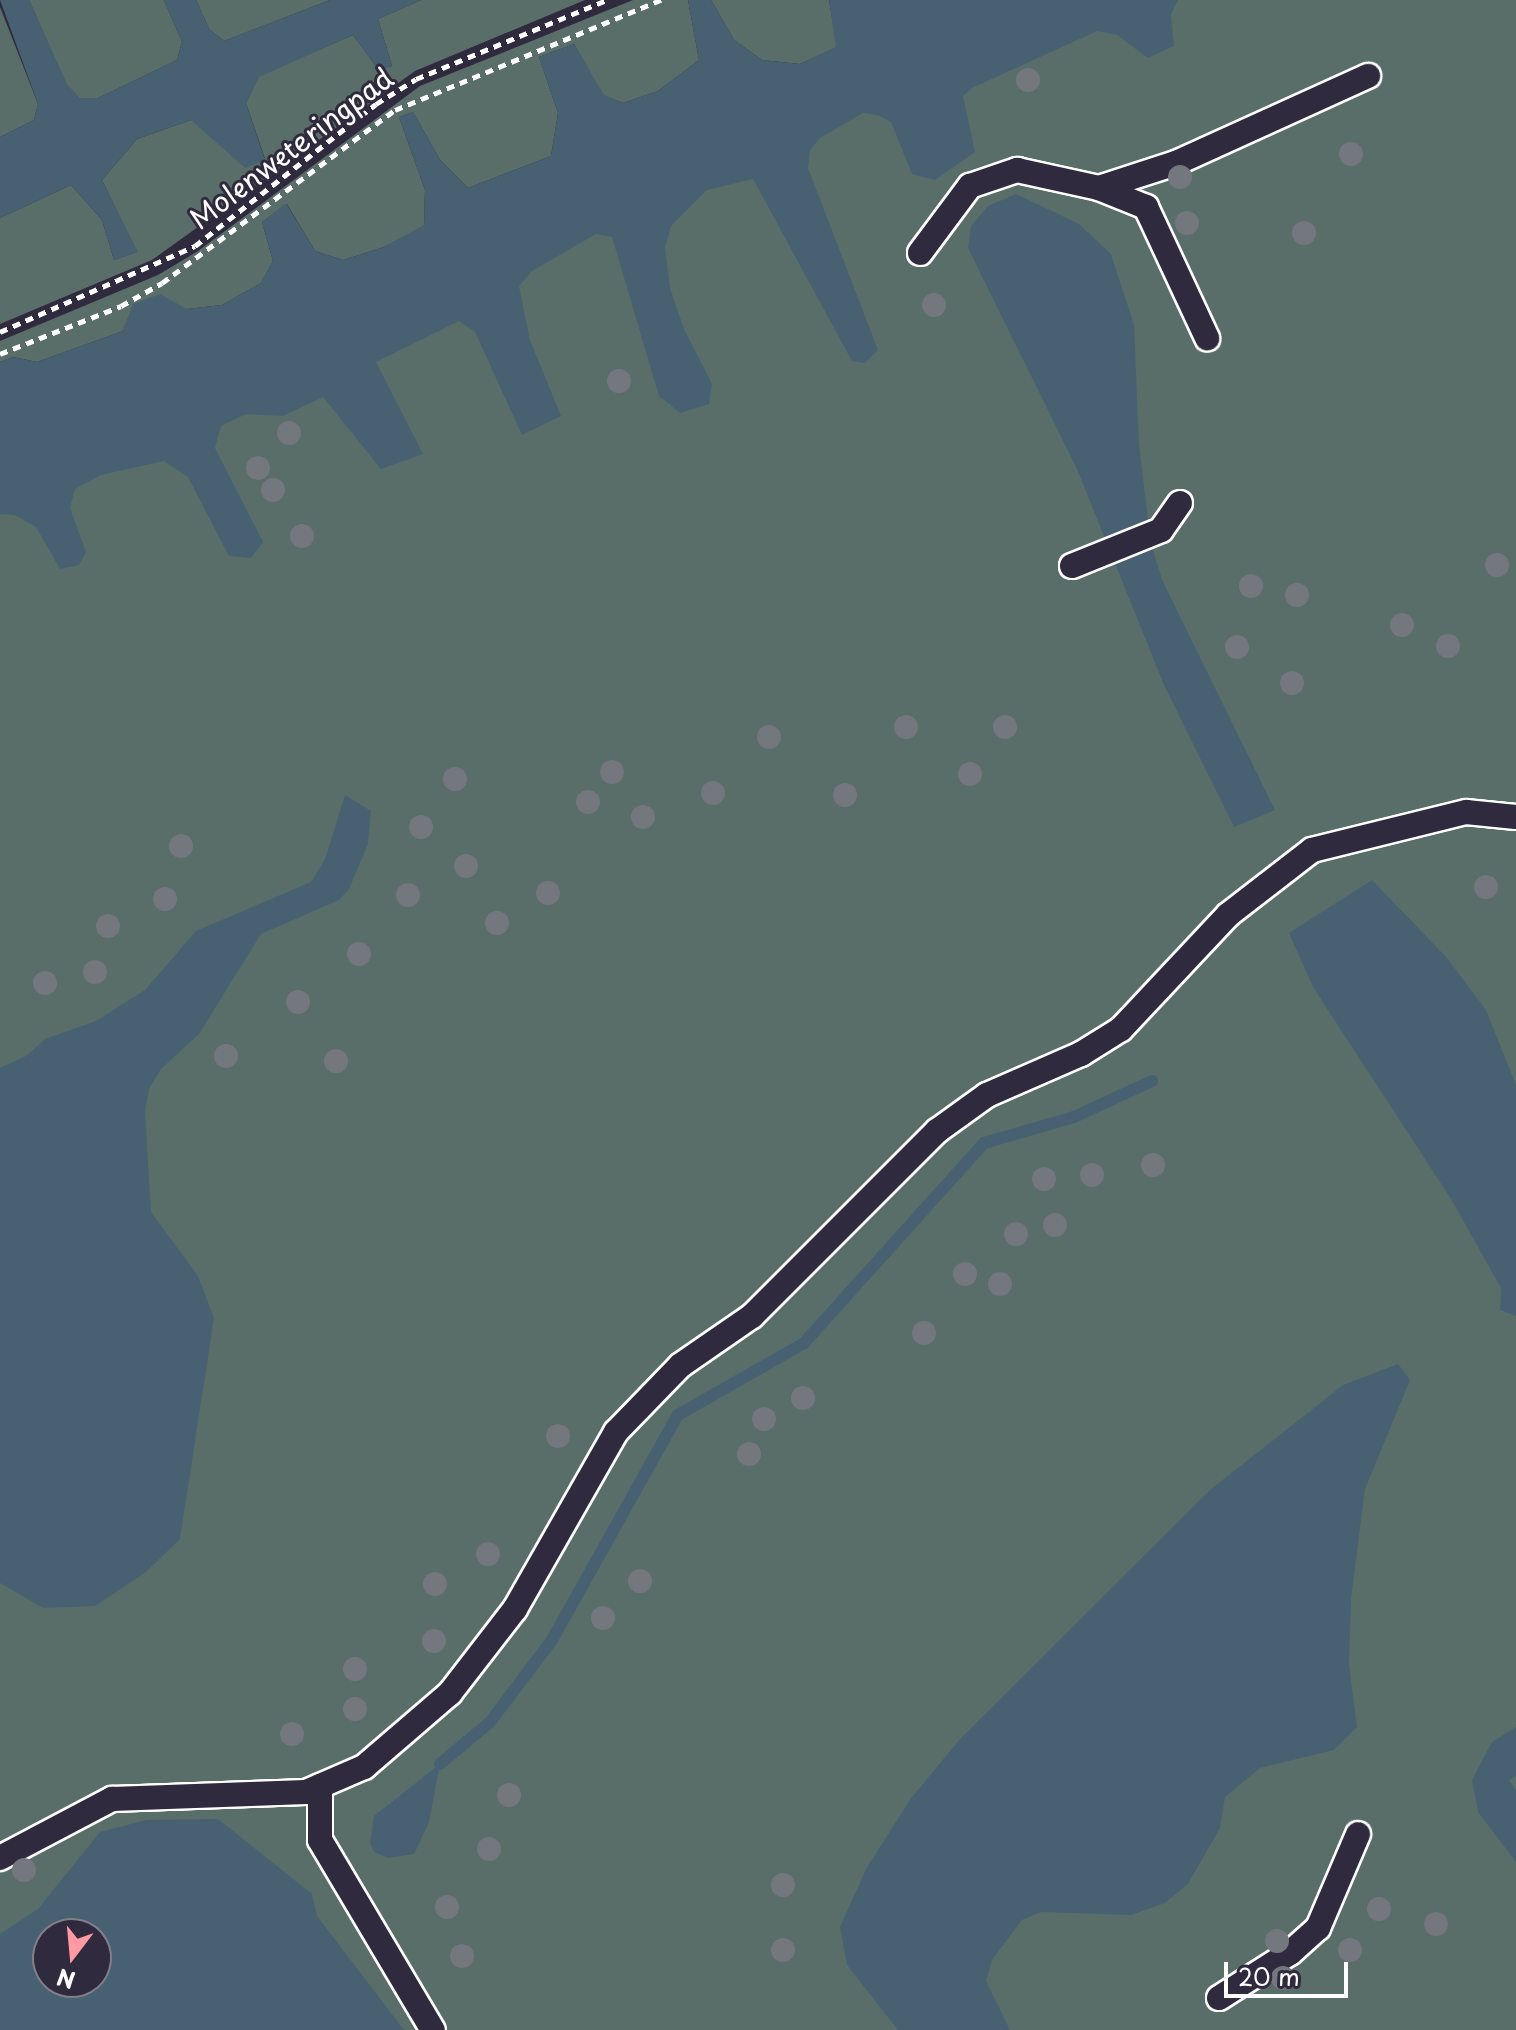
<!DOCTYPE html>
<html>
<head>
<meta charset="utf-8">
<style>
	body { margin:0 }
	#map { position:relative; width:1516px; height:2030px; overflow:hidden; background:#2f2a3d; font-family:"Playpen Sans",sans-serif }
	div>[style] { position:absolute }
	.green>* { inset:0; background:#596e68 }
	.water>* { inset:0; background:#486172 }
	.stream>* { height:12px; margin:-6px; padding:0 6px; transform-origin:6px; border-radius:6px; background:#486172 }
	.path>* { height:5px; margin-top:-2.5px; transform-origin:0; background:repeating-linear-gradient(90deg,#fff 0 8px,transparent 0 14px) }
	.roads { filter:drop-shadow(2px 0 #fff) drop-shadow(-2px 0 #fff) drop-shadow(0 2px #fff) drop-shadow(0 -2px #fff) }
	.service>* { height:24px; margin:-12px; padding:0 12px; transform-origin:12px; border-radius:12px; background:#2f2a3d }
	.trees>* { width:24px; height:24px; margin:-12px; border-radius:50%; background:#74777e }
	span { translate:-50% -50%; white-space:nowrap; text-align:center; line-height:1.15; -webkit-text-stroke:6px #2f2a3d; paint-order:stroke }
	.street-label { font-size:28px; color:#fff }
	.north { position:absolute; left:32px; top:1918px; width:80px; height:80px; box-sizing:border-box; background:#2f2a3d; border:2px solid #827f8b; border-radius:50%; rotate:196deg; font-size:22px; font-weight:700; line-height:32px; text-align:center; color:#fff }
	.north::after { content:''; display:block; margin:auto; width:28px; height:36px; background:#ff9aa2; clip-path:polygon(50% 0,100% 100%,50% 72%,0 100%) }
	.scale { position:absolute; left:1224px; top:1962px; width:124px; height:36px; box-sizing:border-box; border:4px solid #fff; border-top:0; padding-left:10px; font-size:24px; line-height:28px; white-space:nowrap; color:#fff; -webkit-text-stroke:6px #2f2a3d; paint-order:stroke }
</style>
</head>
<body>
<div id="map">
	<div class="green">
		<div style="clip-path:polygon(29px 0,164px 0,182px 42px,177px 60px,98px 98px,79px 98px,66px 84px)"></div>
		<div style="clip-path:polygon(196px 0,330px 0,224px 41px,209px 29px)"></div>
		<div style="clip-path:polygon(421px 0,585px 0,415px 71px,152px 260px,0 324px,0 218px,71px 185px,102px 220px,114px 260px,137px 252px,102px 180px,137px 139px,191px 120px,265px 159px,246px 103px,259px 76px,353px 35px,378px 69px,392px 66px,378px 19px)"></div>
		<div style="clip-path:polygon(633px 0,688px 0,699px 60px,658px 91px,623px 103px,603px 95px,574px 44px,539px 57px,558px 113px,551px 156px,468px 188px,440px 160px,413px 112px,399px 117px,425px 190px,424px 226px,384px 247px,343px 260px,315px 251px,287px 204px,262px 222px,273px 261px,261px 283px,222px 305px,187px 309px,134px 304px,123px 331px,37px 362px,13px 357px,0 362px,0 341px,158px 275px,198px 251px,420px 86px)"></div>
		<div style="clip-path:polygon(711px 0,829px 0,837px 47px,800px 64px,762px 60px,734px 40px)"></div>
		<div style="clip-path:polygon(evenodd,1077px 0,1516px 0,1516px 2030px,0 2030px,0 472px,1077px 0,48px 1934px,96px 1934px,96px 1982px,48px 1982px,48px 1934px)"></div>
		<div style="clip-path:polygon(0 7px,38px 104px,34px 120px,0 137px)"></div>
	</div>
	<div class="water">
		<div style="clip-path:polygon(0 0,29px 0,67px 84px,79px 98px,98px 98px,177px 60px,182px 42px,164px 0,196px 0,209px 29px,224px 41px,330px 0,421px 0,378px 19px,392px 66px,378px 69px,353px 35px,259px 77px,246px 103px,265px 160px,245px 168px,191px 120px,137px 139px,102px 180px,138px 252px,114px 260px,102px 220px,71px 185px,0 218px,0 137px,34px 120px,38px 104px)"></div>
		<div style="clip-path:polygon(688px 0,711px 0,734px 40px,762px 60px,800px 64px,836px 47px,829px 0,1178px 0,1171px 14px,1174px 46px,1148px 58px,1117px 35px,1097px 31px,972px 88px,963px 96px,975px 152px,935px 180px,912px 174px,891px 122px,878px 115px,863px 113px,820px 138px,810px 150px,808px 168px,878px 350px,865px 363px,852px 361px,753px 179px,707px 190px,671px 226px,665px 248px,670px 288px,684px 329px,712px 384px,709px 404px,680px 413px,659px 396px,612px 237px,596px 234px,532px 271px,519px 286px,530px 340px,561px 416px,522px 435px,475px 332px,459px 321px,376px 362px,423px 454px,381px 469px,323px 397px,283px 416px,246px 414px,221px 426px,215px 448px,263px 542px,251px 558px,229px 556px,188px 477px,164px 461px,101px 475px,75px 489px,70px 508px,86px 552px,79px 565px,60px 569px,36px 527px,15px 515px,0 514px,0 362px,13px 357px,37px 362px,123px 331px,133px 304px,160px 294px,187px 309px,222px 305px,261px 283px,273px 261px,262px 222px,286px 203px,315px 251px,343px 260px,384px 247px,424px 225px,425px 190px,399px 117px,413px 112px,440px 160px,468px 188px,551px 156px,558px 113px,539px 57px,574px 44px,604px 95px,623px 103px,658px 91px,699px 60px)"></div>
		<div style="clip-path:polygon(1016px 194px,1079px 224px,1111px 254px,1134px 325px,1139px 444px,1151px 544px,1163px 582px,1275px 810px,1234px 827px,1164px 685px,1077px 469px,968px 248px,971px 226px,988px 206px)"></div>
		<div style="clip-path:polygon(345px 795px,371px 811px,368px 844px,349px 889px,339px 900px,261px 934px,199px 1034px,161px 1069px,149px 1089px,145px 1110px,151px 1212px,198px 1276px,214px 1318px,180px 1539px,146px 1572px,95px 1606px,43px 1608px,0 1583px,0 1068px,26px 1056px,45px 1039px,96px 1021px,145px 990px,196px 931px,311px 882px,325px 859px)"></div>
		<div style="clip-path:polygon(1372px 880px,1447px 958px,1486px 1010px,1516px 1085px,1516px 1316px,1500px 1310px,1501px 1288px,1451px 1199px,1313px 987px,1289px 933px)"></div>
		<div style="clip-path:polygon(1398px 1364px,1410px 1380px,1365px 1489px,1351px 1599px,1349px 1664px,1357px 1727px,1334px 1750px,1260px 1768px,1225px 1797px,1220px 1828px,1188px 1884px,1165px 1903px,1131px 1915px,1041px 1912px,1022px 1920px,992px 1960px,986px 1981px,1010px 2030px,898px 2030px,847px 1965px,840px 1927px,867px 1867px,912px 1797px,961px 1738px,1210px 1490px,1343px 1385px)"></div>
		<div style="clip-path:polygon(1516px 1727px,1516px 1776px,1509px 1780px,1516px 1790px,1516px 1862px,1478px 1812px,1472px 1780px,1492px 1742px)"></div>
		<div style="clip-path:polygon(440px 1764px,429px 1822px,414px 1854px,388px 1858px,374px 1852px,370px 1843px,374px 1816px)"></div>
		<div style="clip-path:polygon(evenodd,218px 1819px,312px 1894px,317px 1916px,404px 2030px,0 2030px,0 1934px,38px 1909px,100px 1832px,146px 1820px,218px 1819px,48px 1934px,96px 1934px,96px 1982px,48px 1982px,48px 1934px)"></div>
	</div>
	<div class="stream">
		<div style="left:440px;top:1764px;width:65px;rotate:-40deg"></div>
		<div style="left:490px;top:1722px;width:103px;rotate:-52.9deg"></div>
		<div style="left:552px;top:1640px;width:258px;rotate:-60.8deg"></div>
		<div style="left:678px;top:1415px;width:145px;rotate:-29.7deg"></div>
		<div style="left:804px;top:1343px;width:269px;rotate:-48deg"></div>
		<div style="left:984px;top:1143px;width:94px;rotate:-16.1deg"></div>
		<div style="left:1074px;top:1117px;width:86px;rotate:-24.8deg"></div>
	</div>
	<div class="path">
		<div style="left:0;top:332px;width:213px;rotate:-23.8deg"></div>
		<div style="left:195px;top:246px;width:230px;rotate:-38.1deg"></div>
		<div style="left:376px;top:104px;width:47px;rotate:-32deg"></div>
		<div style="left:416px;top:79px;width:207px;rotate:-22.5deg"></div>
		<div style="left:0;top:354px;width:130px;rotate:-21.6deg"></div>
		<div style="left:121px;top:306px;width:47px;rotate:-29.3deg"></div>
		<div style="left:162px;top:283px;width:290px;rotate:-36.6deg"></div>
		<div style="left:395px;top:110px;width:288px;rotate:-22.5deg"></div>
	</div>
	<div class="roads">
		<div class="service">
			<div style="left:1099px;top:188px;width:81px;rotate:-18deg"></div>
			<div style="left:1176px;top:163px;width:211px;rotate:-24.4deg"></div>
			<div style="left:920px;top:253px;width:84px;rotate:-53.3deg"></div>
			<div style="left:970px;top:186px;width:50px;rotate:-18.8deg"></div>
			<div style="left:1017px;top:170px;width:84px;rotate:12.4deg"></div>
			<div style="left:1099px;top:188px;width:51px;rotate:22deg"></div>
			<div style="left:1146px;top:207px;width:145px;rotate:65deg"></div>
			<div style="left:1072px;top:566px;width:96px;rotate:-22deg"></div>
			<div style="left:1161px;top:530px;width:33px;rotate:-55deg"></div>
			<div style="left:320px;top:1786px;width:54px;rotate:90deg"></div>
			<div style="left:320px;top:1840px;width:221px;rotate:59.3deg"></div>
			<div style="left:0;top:1858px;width:127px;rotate:-27.8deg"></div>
			<div style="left:112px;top:1799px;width:194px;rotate:-2.1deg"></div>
			<div style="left:306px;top:1792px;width:63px;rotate:-23.3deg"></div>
			<div style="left:364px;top:1767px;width:113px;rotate:-40.7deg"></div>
			<div style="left:450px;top:1693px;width:106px;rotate:-52.3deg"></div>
			<div style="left:515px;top:1609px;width:204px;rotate:-60.3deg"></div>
			<div style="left:616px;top:1432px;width:93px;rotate:-45.9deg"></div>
			<div style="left:681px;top:1365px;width:86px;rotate:-34.6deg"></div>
			<div style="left:752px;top:1316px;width:262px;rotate:-45deg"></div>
			<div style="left:937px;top:1131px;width:62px;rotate:-35.8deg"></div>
			<div style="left:987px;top:1095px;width:103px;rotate:-23.6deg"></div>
			<div style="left:1081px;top:1054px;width:47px;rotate:-32deg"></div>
			<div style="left:1121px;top:1029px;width:156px;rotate:-46.8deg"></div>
			<div style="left:1228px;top:915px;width:106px;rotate:-37.7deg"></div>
			<div style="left:1312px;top:850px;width:159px;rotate:-13.9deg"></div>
			<div style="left:1466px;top:812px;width:50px;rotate:5.7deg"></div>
			<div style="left:1219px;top:1998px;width:84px;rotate:-32.4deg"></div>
			<div style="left:1290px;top:1953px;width:38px;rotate:-42deg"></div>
			<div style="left:1318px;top:1928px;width:102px;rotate:-66.9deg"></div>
		</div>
	</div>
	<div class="trees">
		<div style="left:1028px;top:80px"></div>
		<div style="left:1351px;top:154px"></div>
		<div style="left:1180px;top:177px"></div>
		<div style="left:1187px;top:223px"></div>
		<div style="left:1304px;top:233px"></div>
		<div style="left:934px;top:305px"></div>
		<div style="left:619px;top:381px"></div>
		<div style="left:289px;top:433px"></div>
		<div style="left:258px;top:468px"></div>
		<div style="left:273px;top:490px"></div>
		<div style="left:302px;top:536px"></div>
		<div style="left:1497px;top:565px"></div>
		<div style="left:1251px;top:586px"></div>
		<div style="left:1297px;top:595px"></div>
		<div style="left:1402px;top:625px"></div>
		<div style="left:1448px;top:646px"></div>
		<div style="left:1237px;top:647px"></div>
		<div style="left:1292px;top:683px"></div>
		<div style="left:906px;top:727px"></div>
		<div style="left:1005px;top:727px"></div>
		<div style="left:769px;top:737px"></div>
		<div style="left:612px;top:772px"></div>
		<div style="left:970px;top:774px"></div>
		<div style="left:455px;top:779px"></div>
		<div style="left:713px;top:793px"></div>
		<div style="left:845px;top:795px"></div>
		<div style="left:588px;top:802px"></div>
		<div style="left:643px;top:817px"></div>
		<div style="left:421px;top:827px"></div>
		<div style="left:181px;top:846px"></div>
		<div style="left:466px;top:866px"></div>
		<div style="left:1486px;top:887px"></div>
		<div style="left:548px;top:893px"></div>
		<div style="left:408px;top:895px"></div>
		<div style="left:165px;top:899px"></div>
		<div style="left:497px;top:923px"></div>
		<div style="left:108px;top:926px"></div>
		<div style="left:359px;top:954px"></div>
		<div style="left:95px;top:972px"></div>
		<div style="left:45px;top:983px"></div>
		<div style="left:298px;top:1002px"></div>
		<div style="left:226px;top:1056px"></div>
		<div style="left:336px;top:1061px"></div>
		<div style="left:1153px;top:1165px"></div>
		<div style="left:1092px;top:1175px"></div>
		<div style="left:1044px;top:1179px"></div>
		<div style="left:1055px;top:1225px"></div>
		<div style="left:1016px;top:1234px"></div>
		<div style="left:965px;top:1274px"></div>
		<div style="left:1000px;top:1284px"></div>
		<div style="left:924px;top:1333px"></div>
		<div style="left:803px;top:1398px"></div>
		<div style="left:764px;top:1419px"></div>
		<div style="left:558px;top:1436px"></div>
		<div style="left:749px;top:1454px"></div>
		<div style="left:488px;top:1554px"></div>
		<div style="left:640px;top:1581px"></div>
		<div style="left:435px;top:1584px"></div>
		<div style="left:603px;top:1618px"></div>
		<div style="left:434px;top:1641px"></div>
		<div style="left:355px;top:1669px"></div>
		<div style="left:355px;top:1709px"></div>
		<div style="left:292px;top:1734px"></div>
		<div style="left:509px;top:1795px"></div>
		<div style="left:489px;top:1849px"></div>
		<div style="left:24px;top:1870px"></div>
		<div style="left:783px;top:1885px"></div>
		<div style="left:447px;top:1907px"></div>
		<div style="left:1379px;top:1909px"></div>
		<div style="left:1436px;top:1924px"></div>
		<div style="left:1277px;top:1941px"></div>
		<div style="left:783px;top:1950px"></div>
		<div style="left:1350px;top:1950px"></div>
		<div style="left:462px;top:1956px"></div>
		<div style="left:1283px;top:1978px"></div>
	</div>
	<div class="street-label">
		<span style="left:291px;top:148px;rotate:-37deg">Molenweteringpad</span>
	</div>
	<div class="north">N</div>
	<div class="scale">20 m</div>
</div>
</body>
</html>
